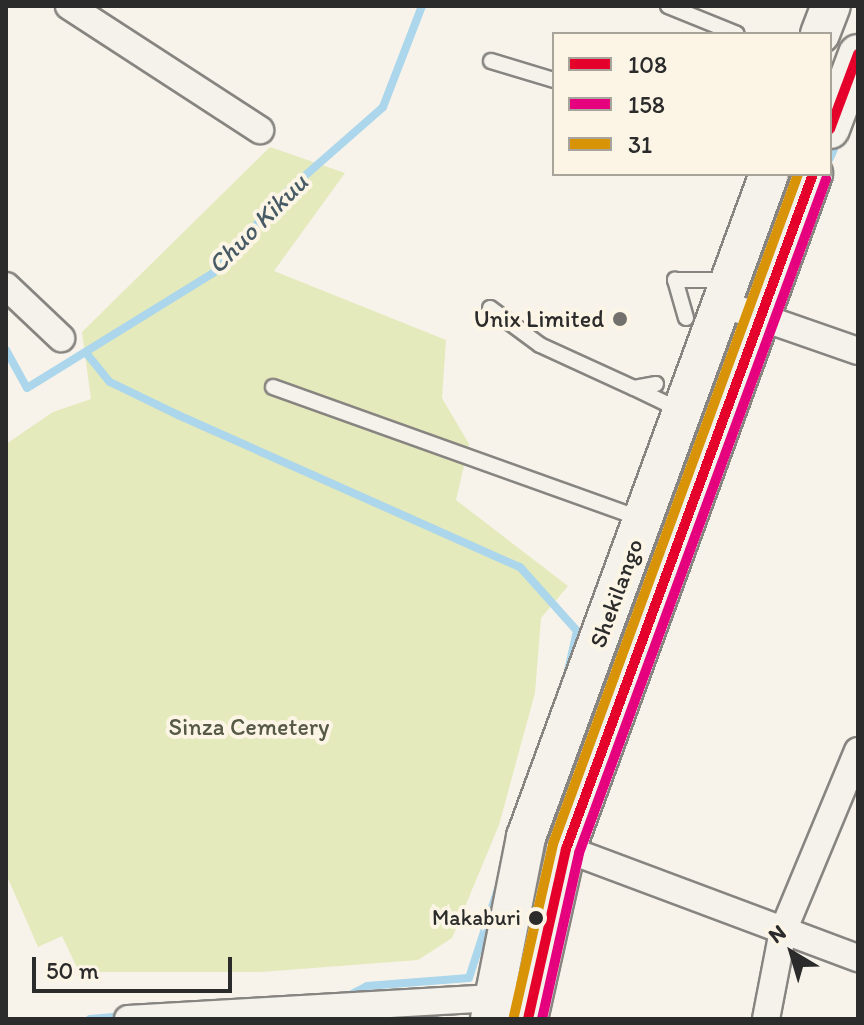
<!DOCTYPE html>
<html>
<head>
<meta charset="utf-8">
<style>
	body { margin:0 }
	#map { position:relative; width:864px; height:1025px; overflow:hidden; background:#f7f3ea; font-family:Itim,sans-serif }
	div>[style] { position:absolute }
	.green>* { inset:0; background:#e4eabc }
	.stream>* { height:8px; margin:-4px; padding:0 4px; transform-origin:4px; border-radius:4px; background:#abd6eb }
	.roads { filter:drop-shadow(2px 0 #878581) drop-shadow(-2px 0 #878581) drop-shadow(0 2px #878581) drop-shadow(0 -2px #878581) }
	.service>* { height:14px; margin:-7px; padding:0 7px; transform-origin:7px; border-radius:7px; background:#f5f2ec }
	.minor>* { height:26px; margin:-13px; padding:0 13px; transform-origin:13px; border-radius:13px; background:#f5f2ec }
	.secondary>* { height:38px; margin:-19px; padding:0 19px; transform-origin:19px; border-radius:19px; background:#f5f2ec }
	.bus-1>* { height:10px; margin:-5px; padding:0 5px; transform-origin:5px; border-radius:5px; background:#e4002b }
	.bus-2>* { height:10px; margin:-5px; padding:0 5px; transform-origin:5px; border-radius:5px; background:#e5007d }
	.bus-3>* { height:10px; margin:-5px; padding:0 5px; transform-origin:5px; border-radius:5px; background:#d89406 }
	.dots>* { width:22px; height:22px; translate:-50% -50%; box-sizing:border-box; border:4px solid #fcf5e5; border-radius:50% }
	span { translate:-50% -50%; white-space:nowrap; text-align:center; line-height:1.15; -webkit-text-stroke:8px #fcf5e5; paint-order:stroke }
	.bus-label { font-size:22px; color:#2b2b2b }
	.right { translate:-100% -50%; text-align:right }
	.poi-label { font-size:24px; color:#2b2b2b }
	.street-label { font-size:24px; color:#2b2b2b }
	.park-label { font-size:24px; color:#555946 }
	.water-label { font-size:26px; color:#485a65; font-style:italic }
	.frame { position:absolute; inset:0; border:8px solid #2b2b2b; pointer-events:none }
	.legend { position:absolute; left:552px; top:32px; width:280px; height:144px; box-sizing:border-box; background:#fcf5e5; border:2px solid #a8a49b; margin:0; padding:10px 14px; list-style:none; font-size:24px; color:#2b2b2b }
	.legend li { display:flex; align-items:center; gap:16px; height:40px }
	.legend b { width:40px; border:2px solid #a8a49b }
	.north { position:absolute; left:752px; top:913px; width:80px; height:80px; -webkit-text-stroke:6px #fcf5e5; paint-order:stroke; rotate:322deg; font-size:22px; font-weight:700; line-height:32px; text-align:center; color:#2b2b2b }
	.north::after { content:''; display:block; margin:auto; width:28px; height:36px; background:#2b2b2b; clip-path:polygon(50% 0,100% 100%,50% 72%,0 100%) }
	.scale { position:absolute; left:32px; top:957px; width:200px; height:36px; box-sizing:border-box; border:4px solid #2b2b2b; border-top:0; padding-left:10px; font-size:24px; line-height:28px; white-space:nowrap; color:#2b2b2b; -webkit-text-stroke:6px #fcf5e5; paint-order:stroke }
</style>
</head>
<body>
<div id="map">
	<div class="green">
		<div style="clip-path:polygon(270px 147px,345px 173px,274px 271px,446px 340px,442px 398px,469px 444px,456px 500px,568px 586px,541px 618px,535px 693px,499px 825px,452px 938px,418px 960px,261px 972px,79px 972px,62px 936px,38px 947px,6px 874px,6px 444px,53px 412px,91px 399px,82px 332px)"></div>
	</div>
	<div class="stream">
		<div style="left:830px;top:158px;width:20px;rotate:-66deg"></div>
		<div style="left:6px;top:350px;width:43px;rotate:61.1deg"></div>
		<div style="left:27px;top:388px;width:219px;rotate:-31.7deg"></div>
		<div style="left:213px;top:273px;width:105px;rotate:-48.1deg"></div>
		<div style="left:283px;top:195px;width:133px;rotate:-41.3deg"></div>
		<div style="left:383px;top:107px;width:108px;rotate:-68.9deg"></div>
		<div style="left:87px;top:354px;width:36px;rotate:51deg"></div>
		<div style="left:110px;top:382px;width:76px;rotate:25.9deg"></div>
		<div style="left:178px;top:415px;width:374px;rotate:24deg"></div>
		<div style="left:520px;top:567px;width:86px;rotate:48.3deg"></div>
		<div style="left:577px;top:631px;width:41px;rotate:102.7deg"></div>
		<div style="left:340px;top:1000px;width:30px;rotate:-27deg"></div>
		<div style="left:367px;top:986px;width:102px;rotate:-4.5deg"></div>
		<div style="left:469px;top:978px;width:94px;rotate:-72deg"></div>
		<div style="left:379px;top:1016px;width:56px;rotate:3.1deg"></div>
		<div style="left:90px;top:1019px;width:35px;rotate:-5deg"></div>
	</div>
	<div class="roads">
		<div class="service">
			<div style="left:668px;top:6px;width:74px;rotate:22.1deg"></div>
			<div style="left:491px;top:61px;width:66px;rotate:16.8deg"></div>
			<div style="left:490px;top:308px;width:62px;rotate:36.5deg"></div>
			<div style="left:540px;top:345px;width:103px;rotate:24.6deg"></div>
			<div style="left:686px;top:318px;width:40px;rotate:-106deg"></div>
			<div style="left:675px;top:280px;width:51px"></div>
			<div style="left:656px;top:384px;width:22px;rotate:170deg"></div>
			<div style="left:634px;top:388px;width:53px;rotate:25.6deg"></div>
			<div style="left:273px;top:387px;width:391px;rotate:19.7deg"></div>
		</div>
		<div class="minor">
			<div style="left:69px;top:6px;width:228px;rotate:33deg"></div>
			<div style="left:6px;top:286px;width:76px;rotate:43.4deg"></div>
			<div style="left:720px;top:303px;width:146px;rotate:19.2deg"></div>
			<div style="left:566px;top:849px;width:312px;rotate:20.5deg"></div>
			<div style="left:128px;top:1019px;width:384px;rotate:-3.3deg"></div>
			<div style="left:766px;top:1019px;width:90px;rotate:-79.1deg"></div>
			<div style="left:783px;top:931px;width:195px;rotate:-67.4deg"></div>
		</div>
		<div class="secondary">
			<div style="left:820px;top:34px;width:30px;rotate:-69deg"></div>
			<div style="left:830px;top:129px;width:80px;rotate:-69.5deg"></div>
			<div style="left:490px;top:1019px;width:186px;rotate:-78.8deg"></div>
			<div style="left:526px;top:837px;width:706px;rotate:-69.87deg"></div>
			<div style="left:528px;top:1019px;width:174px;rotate:-77.4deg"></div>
			<div style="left:566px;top:849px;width:719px;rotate:-69.9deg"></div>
		</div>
	</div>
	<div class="bus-1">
		<div style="left:830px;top:129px;width:80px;rotate:-69.5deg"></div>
		<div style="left:528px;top:1019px;width:174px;rotate:-77.4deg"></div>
		<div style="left:566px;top:849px;width:719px;rotate:-69.9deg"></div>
	</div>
	<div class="bus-2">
		<div style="left:542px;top:1019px;width:170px;rotate:-77.4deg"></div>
		<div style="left:579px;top:853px;width:718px;rotate:-69.87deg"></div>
	</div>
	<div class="bus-3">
		<div style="left:514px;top:1016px;width:176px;rotate:-77.2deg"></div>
		<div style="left:553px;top:844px;width:713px;rotate:-69.91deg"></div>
	</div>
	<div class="dots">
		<div style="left:620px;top:319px;background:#72716e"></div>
		<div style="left:536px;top:918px;background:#2b2b2b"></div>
	</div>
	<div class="bus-label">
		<span class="right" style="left:521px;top:918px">Makaburi</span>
	</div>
	<div class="poi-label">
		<span class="right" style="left:604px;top:319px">Unix Limited</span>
	</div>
	<div class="street-label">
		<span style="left:616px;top:593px;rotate:-70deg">Shekilango</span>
	</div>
	<div class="park-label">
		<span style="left:249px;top:727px">Sinza Cemetery</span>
	</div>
	<div class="water-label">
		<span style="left:258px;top:224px;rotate:-45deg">Chuo Kikuu</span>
	</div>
	<div class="frame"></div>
	<ul class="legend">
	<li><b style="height:10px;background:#e4002b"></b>108</li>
	<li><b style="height:10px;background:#e5007d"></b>158</li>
	<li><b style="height:10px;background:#d89406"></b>31</li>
	</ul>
	<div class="north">N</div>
	<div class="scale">50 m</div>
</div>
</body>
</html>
